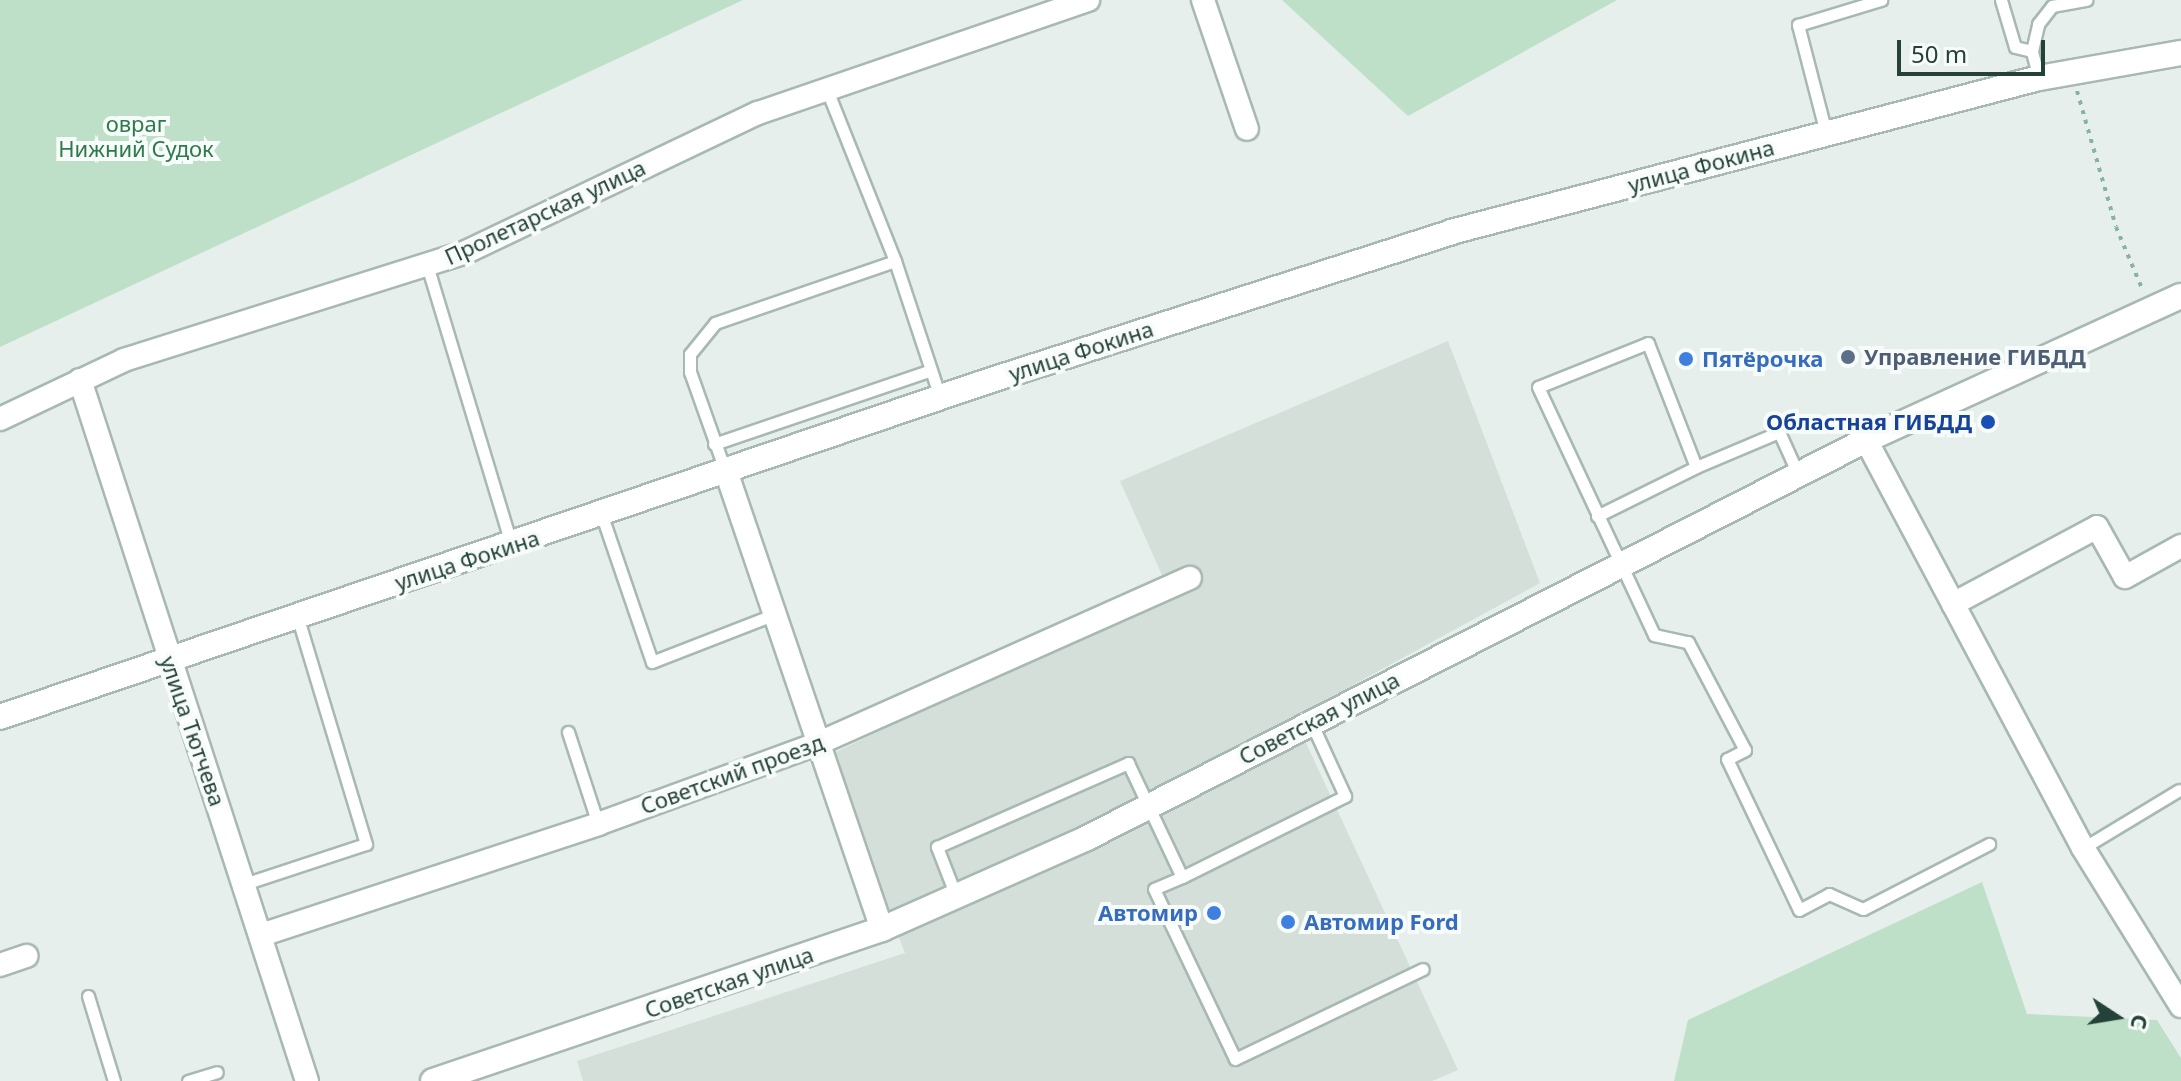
<!DOCTYPE html>
<html>
<head>
<meta charset="utf-8">
<style>
	body { margin:0 }
	#map { position:relative; width:2181px; height:1081px; overflow:hidden; background:#e6efeb; font-family:"Noto Sans",sans-serif }
	div>[style] { position:absolute }
	.built>* { inset:0; background:#d4dfda }
	.green>* { inset:0; background:#bfe0c8 }
	.path>* { height:4px; margin-top:-2px; transform-origin:0; background:repeating-linear-gradient(90deg,#86b3a5 0 4px,transparent 0 10px) }
	.roads { filter:drop-shadow(2px 0 #a8b8b2) drop-shadow(-2px 0 #a8b8b2) drop-shadow(0 2px #a8b8b2) drop-shadow(0 -2px #a8b8b2) }
	.service>* { height:11px; margin:-5.5px; padding:0 5.5px; transform-origin:5.5px; border-radius:5.5px; background:#fff }
	.minor>* { height:22px; margin:-11px; padding:0 11px; transform-origin:11px; border-radius:11px; background:#fff }
	.secondary>* { height:24px; margin:-12px; padding:0 12px; transform-origin:12px; border-radius:12px; background:#fff }
	.dots>* { width:22px; height:22px; translate:-50% -50%; box-sizing:border-box; border:4px solid #f7fbf9; border-radius:50% }
	span { translate:-50% -50%; white-space:nowrap; text-align:center; line-height:1.15; -webkit-text-stroke:8px #f7fbf9; paint-order:stroke }
	.park-label { font-size:22px; color:#2d7a4b }
	.street-label { font-size:22px; color:#24423a }
	.service-label { font-size:22px; color:#4e5e75; font-weight:700 }
	.left { translate:0 -50%; text-align:left }
	.shop-label { font-size:22px; color:#366cbe; font-weight:700 }
	.right { translate:-100% -50%; text-align:right }
	.transit-label { font-size:22px; color:#164399; font-weight:700 }
	.north { position:absolute; left:2077px; top:977px; width:80px; height:80px; -webkit-text-stroke:6px #f7fbf9; paint-order:stroke; rotate:102deg; font-size:22px; font-weight:700; line-height:32px; text-align:center; color:#24423a }
	.north::after { content:''; display:block; margin:auto; width:28px; height:36px; background:#24423a; clip-path:polygon(50% 0,100% 100%,50% 72%,0 100%) }
	.scale { position:absolute; left:1897px; top:40px; width:148px; height:36px; box-sizing:border-box; border:4px solid #24423a; border-top:0; padding-left:10px; font-size:24px; line-height:28px; white-space:nowrap; color:#24423a; -webkit-text-stroke:6px #f7fbf9; paint-order:stroke }
</style>
</head>
<body>
<div id="map">
	<div class="built">
		<div style="clip-path:polygon(1448px 341px,1540px 583px,1294px 717px,1458px 1070px,1432px 1081px,583px 1081px,577px 1061px,905px 953px,827px 756px,1170px 593px,1120px 481px)"></div>
	</div>
	<div class="green">
		<div style="clip-path:polygon(0 0,743px 0,0 347px)"></div>
		<div style="clip-path:polygon(1282px 0,1617px 0,1408px 116px)"></div>
		<div style="clip-path:polygon(1982px 882px,2027px 1014px,2157px 1020px,2181px 1058px,2181px 1081px,1674px 1081px,1688px 1020px)"></div>
	</div>
	<div class="path">
		<div style="left:2077px;top:91px;width:141px;rotate:74deg"></div>
		<div style="left:2116px;top:227px;width:69px;rotate:67.1deg"></div>
	</div>
	<div class="roads">
		<div class="service">
			<div style="left:2001px;top:0;width:49px;rotate:73.4deg"></div>
			<div style="left:2015px;top:47px;width:17px;rotate:13deg"></div>
			<div style="left:2039px;top:78px;width:28px;rotate:-105deg"></div>
			<div style="left:2032px;top:51px;width:28px;rotate:-77deg"></div>
			<div style="left:2038px;top:24px;width:23px;rotate:-52deg"></div>
			<div style="left:2052px;top:6px;width:35px;rotate:-10deg"></div>
			<div style="left:827px;top:90px;width:184px;rotate:68.3deg"></div>
			<div style="left:895px;top:261px;width:143px;rotate:71.7deg"></div>
			<div style="left:1826px;top:133px;width:112px;rotate:-104.5deg"></div>
			<div style="left:1798px;top:25px;width:87px;rotate:-16.8deg"></div>
			<div style="left:427px;top:265px;width:291px;rotate:73.2deg"></div>
			<div style="left:714px;top:444px;width:229px;rotate:-18.8deg"></div>
			<div style="left:726px;top:473px;width:107px;rotate:-109.6deg"></div>
			<div style="left:690px;top:372px;width:18px;rotate:-90deg"></div>
			<div style="left:690px;top:354px;width:40px;rotate:-51deg"></div>
			<div style="left:715px;top:323px;width:190px;rotate:-19deg"></div>
			<div style="left:1798px;top:474px;width:46px;rotate:-114.3deg"></div>
			<div style="left:1779px;top:432px;width:90px;rotate:157.1deg"></div>
			<div style="left:1696px;top:467px;width:133px;rotate:-111.2deg"></div>
			<div style="left:1648px;top:343px;width:118px;rotate:158.2deg"></div>
			<div style="left:1538px;top:387px;width:274px;rotate:64.9deg"></div>
			<div style="left:1654px;top:635px;width:35px;rotate:12deg"></div>
			<div style="left:1688px;top:642px;width:122px;rotate:62.2deg"></div>
			<div style="left:1745px;top:750px;width:20px;rotate:153deg"></div>
			<div style="left:1727px;top:759px;width:167px;rotate:64.5deg"></div>
			<div style="left:1799px;top:910px;width:34px;rotate:-28deg"></div>
			<div style="left:1829px;top:894px;width:37px;rotate:24deg"></div>
			<div style="left:1863px;top:909px;width:142px;rotate:-27.3deg"></div>
			<div style="left:602px;top:516px;width:154px;rotate:71.1deg"></div>
			<div style="left:652px;top:662px;width:132px;rotate:-21.3deg"></div>
			<div style="left:1597px;top:516px;width:110px;rotate:-26.3deg"></div>
			<div style="left:568px;top:732px;width:97px;rotate:71.9deg"></div>
			<div style="left:2083px;top:848px;width:112px;rotate:-31.1deg"></div>
			<div style="left:1182px;top:877px;width:30px;rotate:157deg"></div>
			<div style="left:1154px;top:889px;width:188px;rotate:64.5deg"></div>
			<div style="left:1235px;top:1059px;width:208px;rotate:-25.6deg"></div>
			<div style="left:244px;top:884px;width:128px;rotate:-18.2deg"></div>
			<div style="left:366px;top:844px;width:238px;rotate:-106.8deg"></div>
			<div style="left:956px;top:896px;width:53px;rotate:-111.2deg"></div>
			<div style="left:937px;top:847px;width:209px;rotate:-23.7deg"></div>
			<div style="left:1128px;top:763px;width:126px;rotate:64.7deg"></div>
			<div style="left:1182px;top:877px;width:182px;rotate:-26.4deg"></div>
			<div style="left:1345px;top:796px;width:81px;rotate:-114.7deg"></div>
			<div style="left:88px;top:996px;width:89px;rotate:73deg"></div>
			<div style="left:188px;top:1081px;width:30px;rotate:-17deg"></div>
		</div>
		<div class="minor">
			<div style="left:1203px;top:0;width:136px;rotate:71.2deg"></div>
			<div style="left:80px;top:380px;width:737px;rotate:72.06deg"></div>
			<div style="left:0;top:419px;width:137px;rotate:-25.4deg"></div>
			<div style="left:124px;top:360px;width:359px;rotate:-17.5deg"></div>
			<div style="left:466px;top:252px;width:323px;rotate:-25.5deg"></div>
			<div style="left:758px;top:113px;width:349px;rotate:-18.9deg"></div>
			<div style="left:1866px;top:440px;width:462px;rotate:62deg"></div>
			<div style="left:2083px;top:848px;width:186px;rotate:58.2deg"></div>
			<div style="left:727px;top:474px;width:481px;rotate:71.2deg"></div>
			<div style="left:1953px;top:604px;width:163px;rotate:-28.1deg"></div>
			<div style="left:2097px;top:527px;width:57px;rotate:60.8deg"></div>
			<div style="left:2125px;top:577px;width:64px;rotate:-29deg"></div>
			<div style="left:261px;top:935px;width:355px;rotate:-18.2deg"></div>
			<div style="left:598px;top:824px;width:235px;rotate:-20.1deg"></div>
			<div style="left:819px;top:743px;width:406px;rotate:-24deg"></div>
			<div style="left:0;top:965px;width:28px;rotate:-19deg"></div>
		</div>
		<div class="secondary">
			<div style="left:0;top:717px;width:1037px;rotate:-18.78deg"></div>
			<div style="left:982px;top:383px;width:493px;rotate:-17.8deg"></div>
			<div style="left:1451px;top:232px;width:608px;rotate:-14.68deg"></div>
			<div style="left:2039px;top:78px;width:144px;rotate:-10deg"></div>
			<div style="left:433px;top:1081px;width:474px;rotate:-18.7deg"></div>
			<div style="left:882px;top:929px;width:224px;rotate:-23.9deg"></div>
			<div style="left:1087px;top:838px;width:875px;rotate:-27.06deg"></div>
			<div style="left:1866px;top:440px;width:346px;rotate:-24.6deg"></div>
		</div>
	</div>
	<div class="dots">
		<div style="left:1848px;top:357px;background:#5c6f8a"></div>
		<div style="left:1686px;top:359px;background:#3f7fe0"></div>
		<div style="left:1988px;top:422px;background:#1a4fb4"></div>
		<div style="left:1214px;top:913px;background:#3f7fe0"></div>
		<div style="left:1288px;top:922px;background:#3f7fe0"></div>
	</div>
	<div class="park-label">
		<span style="left:136px;top:136px">овраг<br>Нижний Судок</span>
	</div>
	<div class="street-label">
		<span style="left:1701px;top:166px;rotate:-15deg">улица Фокина</span>
		<span style="left:545px;top:212px;rotate:-25deg">Пролетарская улица</span>
		<span style="left:1081px;top:351px;rotate:-18deg">улица Фокина</span>
		<span style="left:467px;top:560px;rotate:-18deg">улица Фокина</span>
		<span style="left:1319px;top:718px;rotate:-27deg">Советская улица</span>
		<span style="left:193px;top:731px;rotate:71deg">улица Тютчева</span>
		<span style="left:732px;top:774px;rotate:-20deg">Советский проезд</span>
		<span style="left:729px;top:982px;rotate:-19deg">Советская улица</span>
	</div>
	<div class="service-label">
		<span class="left" style="left:1864px;top:357px">Управление ГИБДД</span>
	</div>
	<div class="shop-label">
		<span class="left" style="left:1702px;top:359px">Пятёрочка</span>
		<span class="right" style="left:1198px;top:913px">Автомир</span>
		<span class="left" style="left:1304px;top:922px">Автомир Ford</span>
	</div>
	<div class="transit-label">
		<span class="right" style="left:1972px;top:422px">Областная ГИБДД</span>
	</div>
	<div class="north">С</div>
	<div class="scale">50 m</div>
</div>
</body>
</html>
